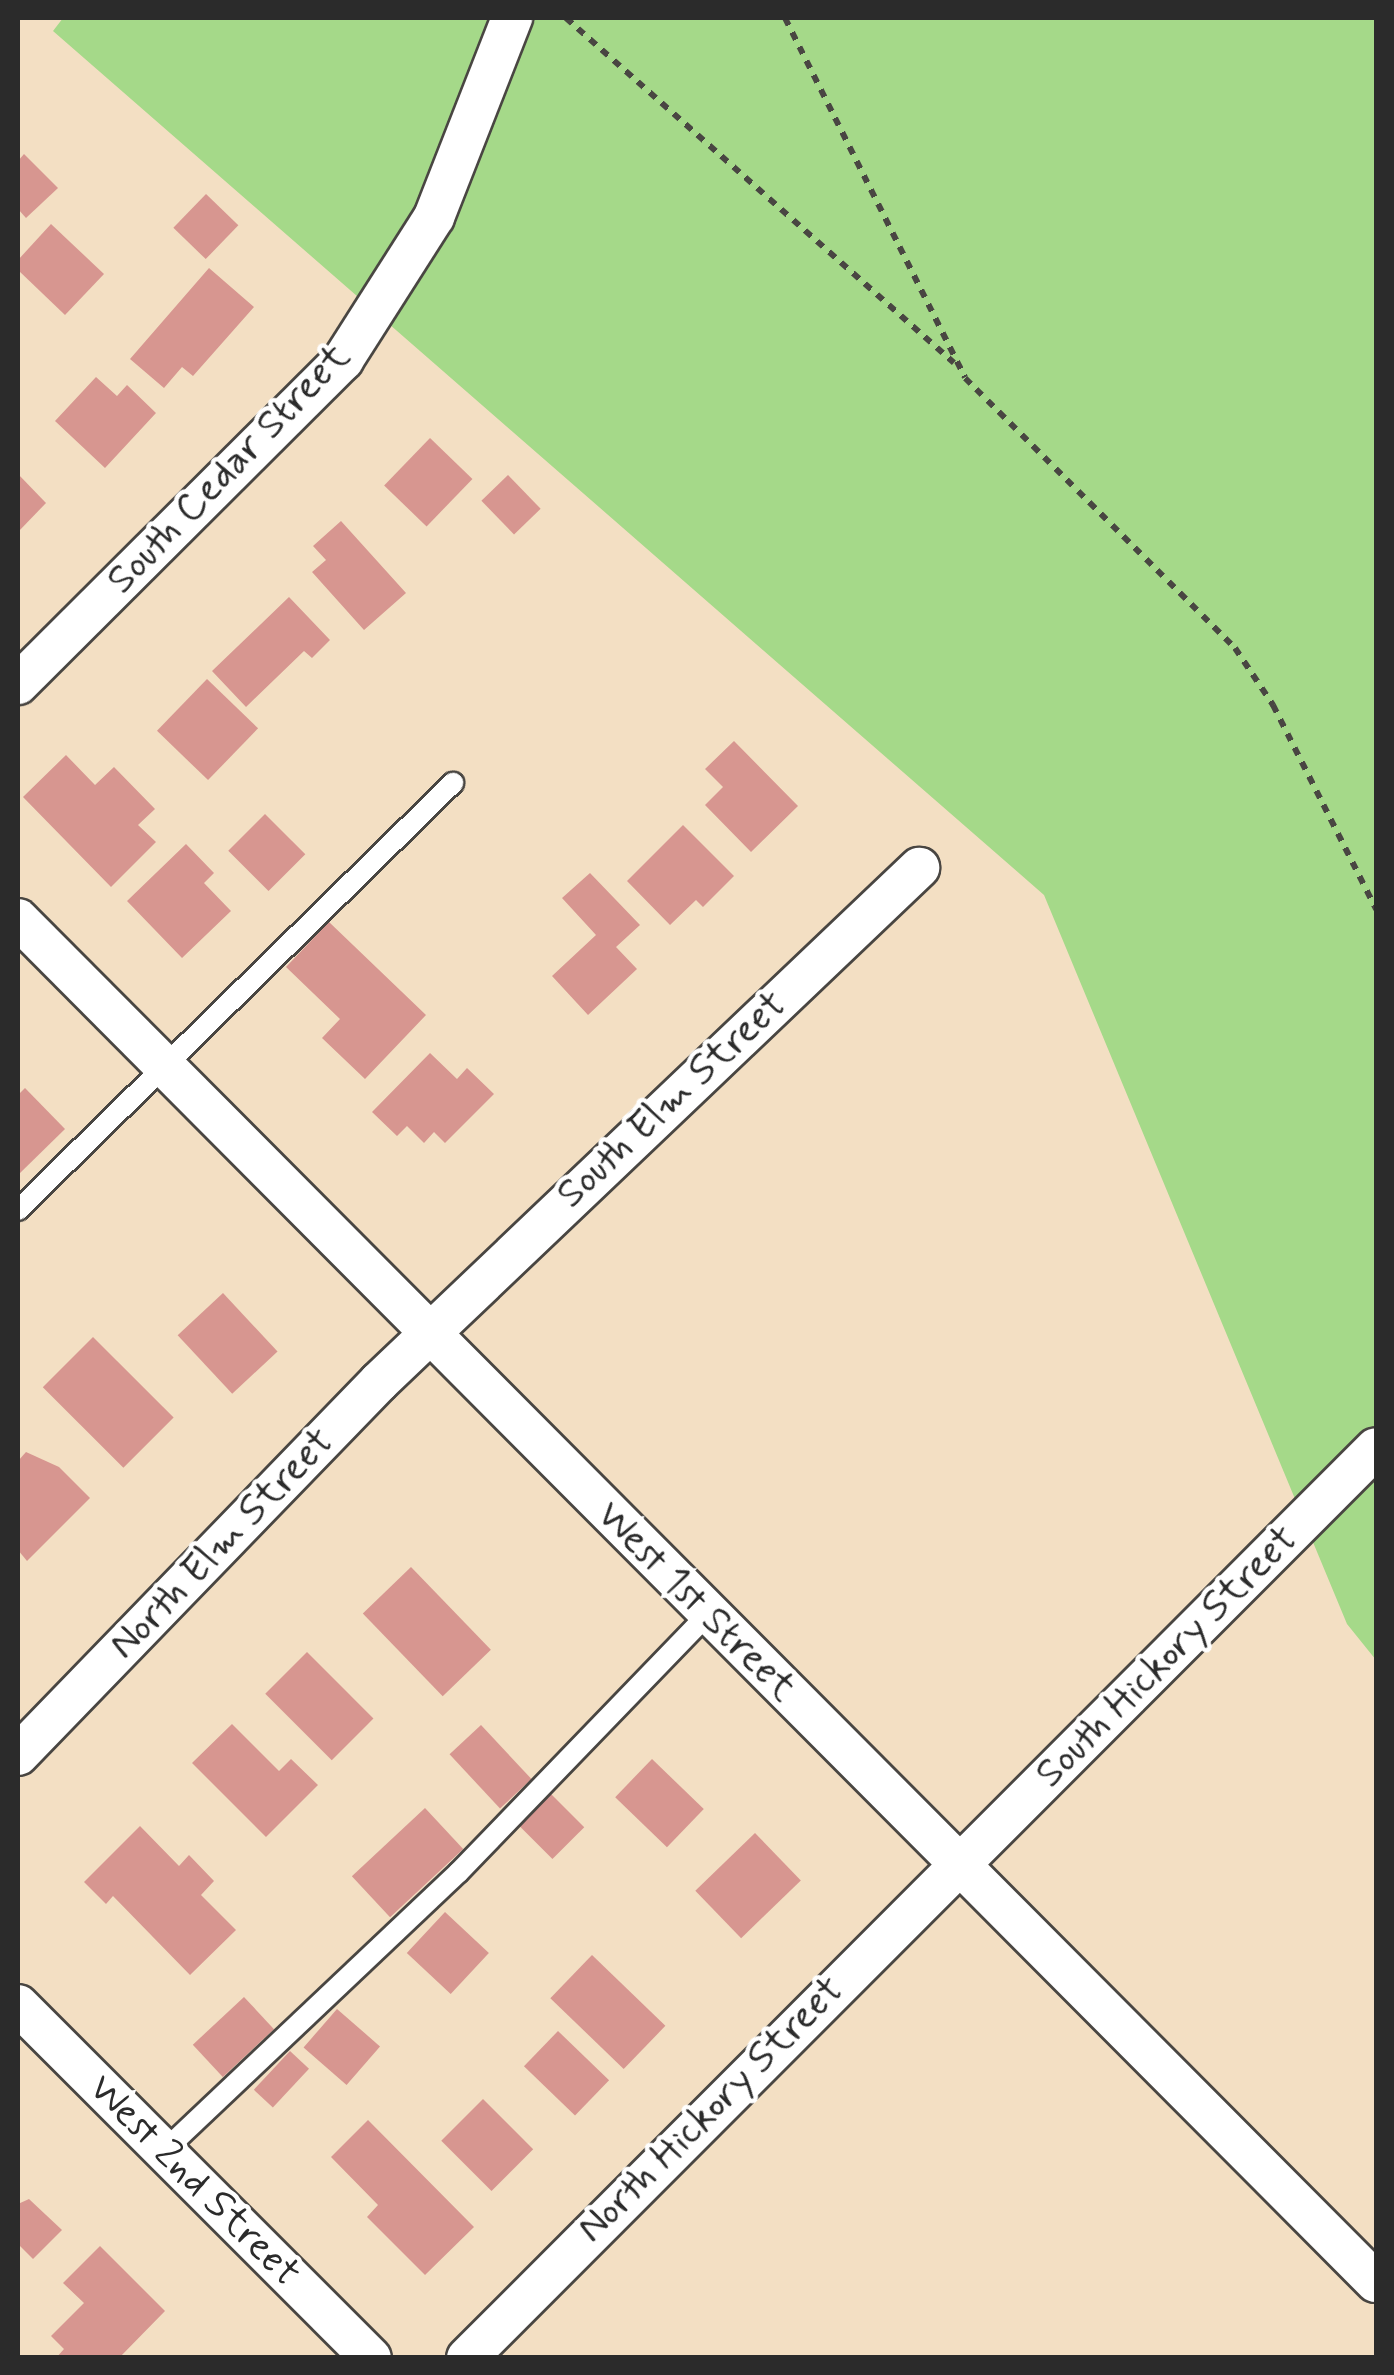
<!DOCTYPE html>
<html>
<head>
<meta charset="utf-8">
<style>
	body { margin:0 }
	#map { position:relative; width:1394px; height:2375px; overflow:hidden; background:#f3dfc3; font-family:Mynerve,sans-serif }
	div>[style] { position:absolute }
	.green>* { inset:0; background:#a5d989 }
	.building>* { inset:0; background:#d79690; transform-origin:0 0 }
	.path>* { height:6px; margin-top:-3px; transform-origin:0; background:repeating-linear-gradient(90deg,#494642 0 8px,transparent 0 16px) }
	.roads { filter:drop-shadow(2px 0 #494642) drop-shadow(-2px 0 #494642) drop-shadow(0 2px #494642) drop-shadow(0 -2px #494642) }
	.lane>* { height:20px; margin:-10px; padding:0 10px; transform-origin:10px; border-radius:10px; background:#fff }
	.street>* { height:40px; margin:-20px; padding:0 20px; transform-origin:20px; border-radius:20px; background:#fff }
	span { translate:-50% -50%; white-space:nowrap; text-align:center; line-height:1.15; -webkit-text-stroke:9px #fff; paint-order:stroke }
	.street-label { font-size:40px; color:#2b2b2b }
	.frame { position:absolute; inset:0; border:20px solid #2b2b2b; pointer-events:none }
</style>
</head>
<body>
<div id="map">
	<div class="green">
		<div style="clip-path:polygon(63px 18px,1376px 18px,1376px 1660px,1347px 1624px,1044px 895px,53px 31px)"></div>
	</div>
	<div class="building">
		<div style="clip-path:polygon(24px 154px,58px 188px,26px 218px,18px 209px,18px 161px)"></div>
		<div style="left:206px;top:194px;width:45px;height:47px;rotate:44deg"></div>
		<div style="clip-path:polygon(51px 224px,104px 274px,65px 315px,18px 270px,18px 260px)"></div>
		<div style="clip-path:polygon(209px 268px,254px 307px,193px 376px,182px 367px,164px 388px,130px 359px)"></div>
		<div style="clip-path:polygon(96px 377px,117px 396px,127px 385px,156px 413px,105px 468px,55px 421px)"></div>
		<div style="left:430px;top:438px;width:59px;height:66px;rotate:44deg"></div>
		<div style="clip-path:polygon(18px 474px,46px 503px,18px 532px)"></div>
		<div style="left:508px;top:475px;width:47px;height:37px;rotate:46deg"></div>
		<div style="clip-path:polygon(341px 521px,406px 593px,364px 630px,312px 572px,326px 560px,313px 546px)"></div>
		<div style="clip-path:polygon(289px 597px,330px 640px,312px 658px,304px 651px,246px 707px,212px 671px)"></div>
		<div style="left:207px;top:679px;width:71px;height:72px;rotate:44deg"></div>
		<div style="clip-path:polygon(734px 741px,798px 806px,751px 852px,705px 805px,723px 787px,705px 769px)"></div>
		<div style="clip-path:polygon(66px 755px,95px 785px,114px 767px,155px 809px,138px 825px,156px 842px,111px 887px,23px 797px)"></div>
		<div style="left:265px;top:814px;width:57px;height:52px;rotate:45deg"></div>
		<div style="clip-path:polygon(683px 825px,734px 876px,703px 907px,696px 900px,670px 925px,627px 881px)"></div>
		<div style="clip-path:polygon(186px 844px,214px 873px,204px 883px,231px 911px,182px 958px,127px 901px)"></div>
		<div style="clip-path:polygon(590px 873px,640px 925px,616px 947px,637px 969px,588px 1015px,552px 976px,596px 935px,562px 898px)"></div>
		<div style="clip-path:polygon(329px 922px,426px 1015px,365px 1079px,322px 1038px,340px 1019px,286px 967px)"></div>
		<div style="clip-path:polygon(430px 1053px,457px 1079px,467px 1068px,494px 1094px,445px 1143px,434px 1132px,424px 1143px,407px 1126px,397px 1136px,372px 1112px)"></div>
		<div style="clip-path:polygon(25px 1088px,65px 1129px,18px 1175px,18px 1095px)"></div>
		<div style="left:223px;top:1293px;width:80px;height:62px;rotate:47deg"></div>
		<div style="left:93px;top:1337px;width:114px;height:71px;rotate:45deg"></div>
		<div style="clip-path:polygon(26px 1452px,59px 1467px,90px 1498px,27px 1561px,18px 1550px,18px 1461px)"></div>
		<div style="left:411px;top:1567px;width:115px;height:67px;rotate:46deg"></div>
		<div style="left:307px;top:1652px;width:94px;height:59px;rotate:45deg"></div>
		<div style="clip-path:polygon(232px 1724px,279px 1771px,291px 1759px,318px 1785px,266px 1837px,192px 1763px)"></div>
		<div style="left:481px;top:1725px;width:74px;height:43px;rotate:47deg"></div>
		<div style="left:652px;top:1759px;width:72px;height:53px;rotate:44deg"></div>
		<div style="left:551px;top:1794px;width:47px;height:45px;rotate:45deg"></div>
		<div style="left:425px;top:1808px;width:56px;height:100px;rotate:47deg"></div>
		<div style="clip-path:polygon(140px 1826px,179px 1866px,189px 1855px,214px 1881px,201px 1895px,236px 1930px,190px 1975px,113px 1896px,106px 1904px,84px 1882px)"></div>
		<div style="left:755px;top:1833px;width:66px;height:83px;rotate:46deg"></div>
		<div style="left:445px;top:1912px;width:60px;height:56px;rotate:43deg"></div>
		<div style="left:592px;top:1955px;width:102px;height:60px;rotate:44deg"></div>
		<div style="left:244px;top:1997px;width:44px;height:70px;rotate:47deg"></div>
		<div style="left:337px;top:2009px;width:57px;height:51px;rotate:41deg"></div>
		<div style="left:558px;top:2031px;width:71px;height:49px;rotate:44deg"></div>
		<div style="left:290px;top:2051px;width:26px;height:53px;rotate:43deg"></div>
		<div style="left:483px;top:2099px;width:71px;height:59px;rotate:45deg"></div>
		<div style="clip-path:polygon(368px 2120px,474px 2227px,425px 2275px,367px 2217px,378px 2205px,331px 2157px)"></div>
		<div style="clip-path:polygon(29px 2199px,62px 2230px,33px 2259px,18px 2244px,18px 2204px)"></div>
		<div style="clip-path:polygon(100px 2246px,165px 2311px,119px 2358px,56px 2358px,64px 2349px,51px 2336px,84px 2303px,63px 2283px)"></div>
	</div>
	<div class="path">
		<div style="left:566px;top:18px;width:519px;rotate:41.64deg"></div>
		<div style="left:785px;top:18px;width:402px;rotate:63.4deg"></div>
		<div style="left:965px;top:378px;width:382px;rotate:45deg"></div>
		<div style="left:1235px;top:648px;width:69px;rotate:56.3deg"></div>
		<div style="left:1273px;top:705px;width:229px;rotate:63.2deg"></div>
	</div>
	<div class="roads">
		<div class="lane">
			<div style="left:18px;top:1210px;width:610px;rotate:-44.47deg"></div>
			<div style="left:164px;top:2151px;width:405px;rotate:-43.4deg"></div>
			<div style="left:458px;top:1873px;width:360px;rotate:-46deg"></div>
		</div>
		<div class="street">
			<div style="left:18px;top:684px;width:459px;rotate:-44.9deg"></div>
			<div style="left:343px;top:360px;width:169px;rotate:-57.5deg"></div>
			<div style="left:434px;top:217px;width:214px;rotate:-68.6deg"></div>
			<div style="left:18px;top:919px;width:1924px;rotate:45.11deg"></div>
			<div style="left:18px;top:1755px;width:519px;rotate:-45.94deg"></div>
			<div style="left:379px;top:1382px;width:746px;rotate:-43.59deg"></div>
			<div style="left:18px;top:2005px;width:499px;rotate:45deg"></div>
			<div style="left:467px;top:2358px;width:1286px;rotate:-45.03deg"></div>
		</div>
	</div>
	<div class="street-label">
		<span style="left:229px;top:469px;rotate:-46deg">South Cedar Street</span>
		<span style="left:672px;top:1100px;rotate:-43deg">South Elm Street</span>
		<span style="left:222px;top:1544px;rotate:-46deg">North Elm Street</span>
		<span style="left:696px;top:1602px;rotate:45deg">West 1st Street</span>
		<span style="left:1167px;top:1657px;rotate:-45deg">South Hickory Street</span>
		<span style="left:711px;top:2110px;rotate:-45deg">North Hickory Street</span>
		<span style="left:194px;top:2181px;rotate:45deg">West 2nd Street</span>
	</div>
	<div class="frame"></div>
</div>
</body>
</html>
